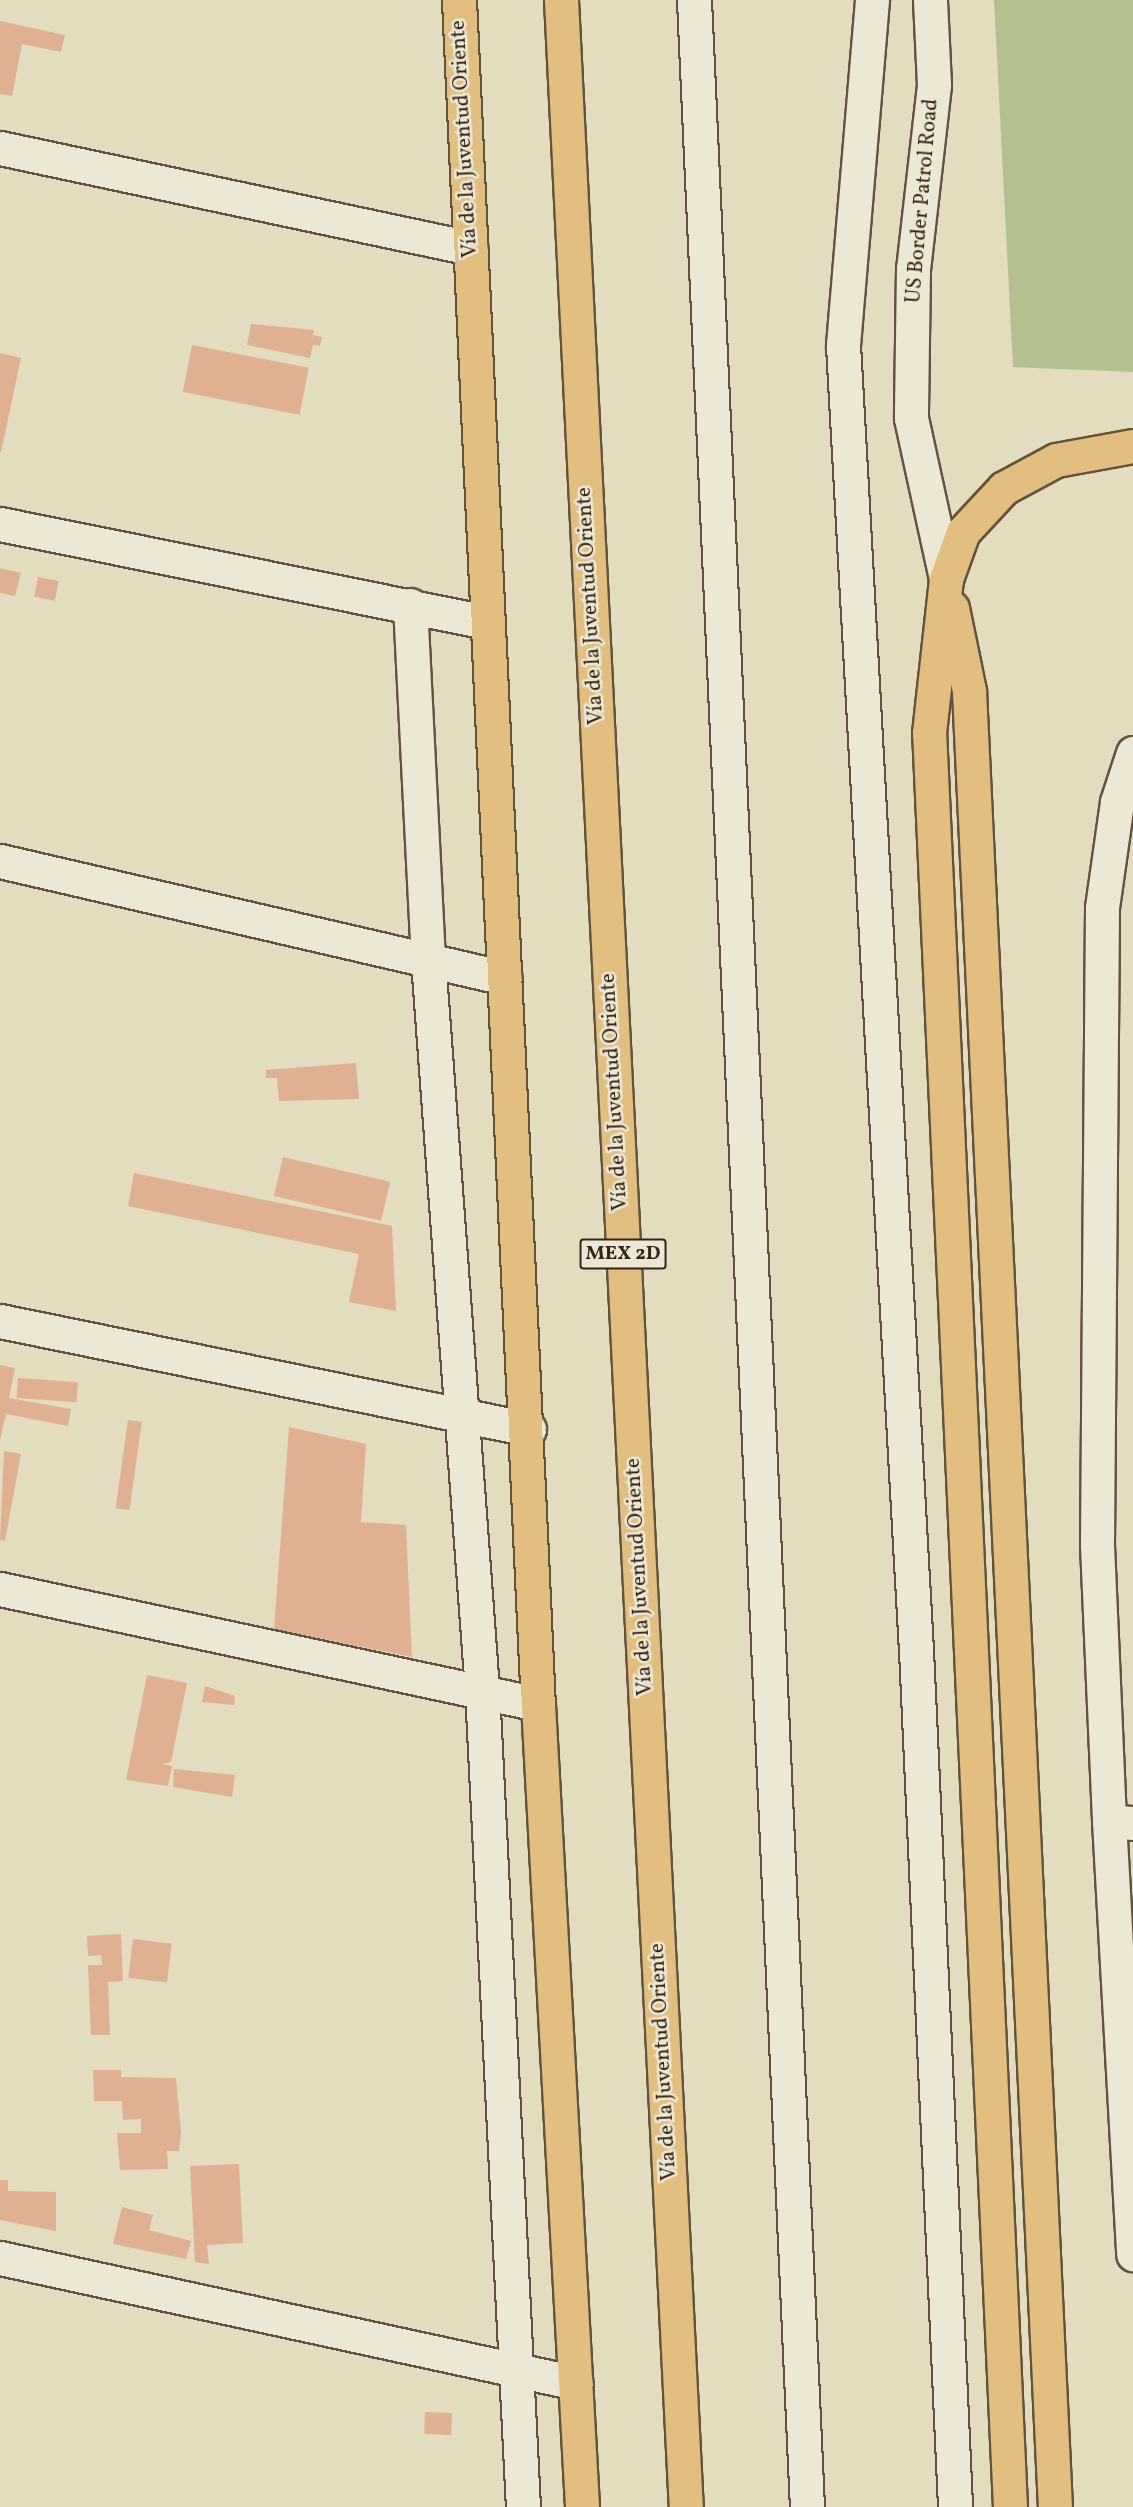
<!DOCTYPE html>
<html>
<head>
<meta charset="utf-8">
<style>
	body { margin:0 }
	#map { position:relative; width:1133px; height:2507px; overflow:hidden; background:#e4dcbf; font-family:Vollkorn,serif }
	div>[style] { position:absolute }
	.green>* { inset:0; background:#b5c091 }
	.building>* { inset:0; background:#dfb192; transform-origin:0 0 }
	.roads { filter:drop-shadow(2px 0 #62523f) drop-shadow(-2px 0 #62523f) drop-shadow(0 2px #62523f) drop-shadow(0 -2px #62523f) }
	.minor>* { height:33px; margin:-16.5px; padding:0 16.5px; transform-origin:16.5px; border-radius:16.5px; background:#ede8d5 }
	.major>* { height:33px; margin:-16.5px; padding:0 16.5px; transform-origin:16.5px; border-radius:16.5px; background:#e2be80 }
	.highway>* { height:33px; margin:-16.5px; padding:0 16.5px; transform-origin:16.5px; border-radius:16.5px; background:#e2be80 }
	span { translate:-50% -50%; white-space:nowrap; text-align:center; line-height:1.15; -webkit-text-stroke:5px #ede8d5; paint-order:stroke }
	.shield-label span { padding:2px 4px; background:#ede8d5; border:2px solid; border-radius:4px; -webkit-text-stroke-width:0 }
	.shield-label { font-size:20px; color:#362414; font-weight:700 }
	.street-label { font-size:21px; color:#362414 }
</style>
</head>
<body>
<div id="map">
	<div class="green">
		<div style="clip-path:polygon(994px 0,1133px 0,1133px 372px,1013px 367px)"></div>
	</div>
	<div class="building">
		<div style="clip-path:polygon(0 21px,65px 35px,61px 52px,22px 44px,12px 96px,0 94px)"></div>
		<div style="clip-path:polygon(251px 324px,314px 330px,313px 335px,322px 337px,320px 346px,313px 345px,310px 358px,247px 345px)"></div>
		<div style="left:192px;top:345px;width:119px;height:48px;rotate:11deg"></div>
		<div style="clip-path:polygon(0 353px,21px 358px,1px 452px,0 452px)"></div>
		<div style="clip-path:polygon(0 568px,21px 573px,15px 596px,0 593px)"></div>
		<div style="left:38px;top:577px;width:21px;height:20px;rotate:11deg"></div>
		<div style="clip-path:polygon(356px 1063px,359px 1099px,279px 1101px,277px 1078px,266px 1078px,266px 1070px)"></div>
		<div style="left:283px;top:1157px;width:110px;height:40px;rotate:13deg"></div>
		<div style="clip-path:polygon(134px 1173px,392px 1226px,396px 1311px,349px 1302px,359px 1254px,128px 1206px)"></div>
		<div style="clip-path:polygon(0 1365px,15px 1368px,9px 1398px,71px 1409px,68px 1426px,6px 1414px,0 1440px)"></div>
		<div style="left:18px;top:1378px;width:60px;height:20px;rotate:4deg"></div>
		<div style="left:128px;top:1420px;width:14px;height:89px;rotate:8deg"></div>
		<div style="clip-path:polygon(289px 1427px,366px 1444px,361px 1522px,406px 1525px,412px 1657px,274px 1629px)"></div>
		<div style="clip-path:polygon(4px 1451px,21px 1454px,5px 1541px,0 1540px)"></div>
		<div style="clip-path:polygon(147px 1675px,187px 1683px,171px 1762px,162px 1764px,172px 1766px,168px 1786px,126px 1780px)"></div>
		<div style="clip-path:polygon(205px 1686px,235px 1696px,234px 1705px,202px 1702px)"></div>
		<div style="clip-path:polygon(174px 1769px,235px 1775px,232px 1797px,173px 1787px)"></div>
		<div style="clip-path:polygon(121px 1934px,123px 1981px,108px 1982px,110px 2035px,91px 2035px,88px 1965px,102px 1965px,101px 1955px,88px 1956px,87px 1936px)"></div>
		<div style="left:133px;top:1939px;width:39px;height:39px;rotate:7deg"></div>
		<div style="clip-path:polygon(93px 2070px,121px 2070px,121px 2077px,176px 2078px,181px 2132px,179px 2151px,167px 2151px,168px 2169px,120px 2170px,117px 2133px,141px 2133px,141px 2119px,123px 2120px,122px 2101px,94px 2101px)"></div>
		<div style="clip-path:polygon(239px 2164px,243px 2243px,207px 2245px,209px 2264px,195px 2262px,190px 2166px)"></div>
		<div style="clip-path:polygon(0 2180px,8px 2180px,8px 2191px,56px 2192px,56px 2231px,0 2220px)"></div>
		<div style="clip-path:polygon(122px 2207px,153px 2215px,149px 2230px,191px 2241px,186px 2259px,113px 2244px)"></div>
		<div style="left:425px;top:2412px;width:27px;height:22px;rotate:2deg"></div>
	</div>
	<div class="roads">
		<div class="minor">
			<div style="left:694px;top:0;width:2510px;rotate:87.42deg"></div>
			<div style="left:872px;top:0;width:346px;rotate:94.8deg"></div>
			<div style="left:843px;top:345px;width:1307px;rotate:86.8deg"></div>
			<div style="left:916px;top:1650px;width:858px;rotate:87.39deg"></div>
			<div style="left:930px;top:0;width:85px;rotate:87.3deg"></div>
			<div style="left:934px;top:85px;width:184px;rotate:96.5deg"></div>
			<div style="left:913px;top:268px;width:150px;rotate:90.8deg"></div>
			<div style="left:911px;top:418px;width:165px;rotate:77.7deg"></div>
			<div style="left:0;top:148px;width:481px;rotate:12deg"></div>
			<div style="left:0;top:524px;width:497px;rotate:11.4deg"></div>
			<div style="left:410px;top:605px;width:355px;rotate:87.1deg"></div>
			<div style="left:428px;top:960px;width:732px;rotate:85.77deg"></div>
			<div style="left:482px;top:1690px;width:818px;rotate:87.13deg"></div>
			<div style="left:1133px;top:753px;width:52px;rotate:108.1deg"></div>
			<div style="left:1117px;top:802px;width:107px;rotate:98.1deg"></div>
			<div style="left:1102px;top:908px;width:637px;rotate:90.45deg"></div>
			<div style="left:1097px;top:1545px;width:276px;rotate:87.5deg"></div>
			<div style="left:1109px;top:1821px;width:24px;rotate:5deg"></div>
			<div style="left:0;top:861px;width:518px;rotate:13.04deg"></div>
			<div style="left:0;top:1321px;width:540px;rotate:11.54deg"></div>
			<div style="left:0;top:1589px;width:550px;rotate:12.07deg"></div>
			<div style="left:1109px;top:1821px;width:434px;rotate:86.8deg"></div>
			<div style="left:0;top:2258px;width:589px;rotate:12.24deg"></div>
		</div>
		<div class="major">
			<div style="left:952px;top:608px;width:85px;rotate:78.4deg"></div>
			<div style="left:969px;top:691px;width:1818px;rotate:87.29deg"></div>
			<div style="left:1010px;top:2507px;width:1776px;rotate:-92.61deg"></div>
			<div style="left:929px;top:733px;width:155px;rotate:-83.7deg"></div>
			<div style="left:946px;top:579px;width:50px;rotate:-70.1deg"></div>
			<div style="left:963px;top:532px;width:60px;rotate:-47deg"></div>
			<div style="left:1004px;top:488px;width:59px;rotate:-28.3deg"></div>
			<div style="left:1056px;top:460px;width:78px;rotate:-10.3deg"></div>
		</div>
		<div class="highway">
			<div style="left:459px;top:0;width:1706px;rotate:87.35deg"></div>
			<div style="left:538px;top:1704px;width:804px;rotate:86.86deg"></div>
			<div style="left:561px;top:0;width:2510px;rotate:87.15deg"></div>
		</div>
	</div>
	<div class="shield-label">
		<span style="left:623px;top:1254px">MEX 2D</span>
	</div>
	<div class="street-label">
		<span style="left:465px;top:139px;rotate:-93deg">Vía de la Juventud Oriente</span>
		<span style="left:923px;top:201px;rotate:-85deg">US Border Patrol Road</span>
		<span style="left:591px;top:606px;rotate:-93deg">Vía de la Juventud Oriente</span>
		<span style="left:615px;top:1092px;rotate:-93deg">Vía de la Juventud Oriente</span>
		<span style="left:640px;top:1577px;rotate:-93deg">Vía de la Juventud Oriente</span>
		<span style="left:664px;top:2062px;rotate:-93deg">Vía de la Juventud Oriente</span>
	</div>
</div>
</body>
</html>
